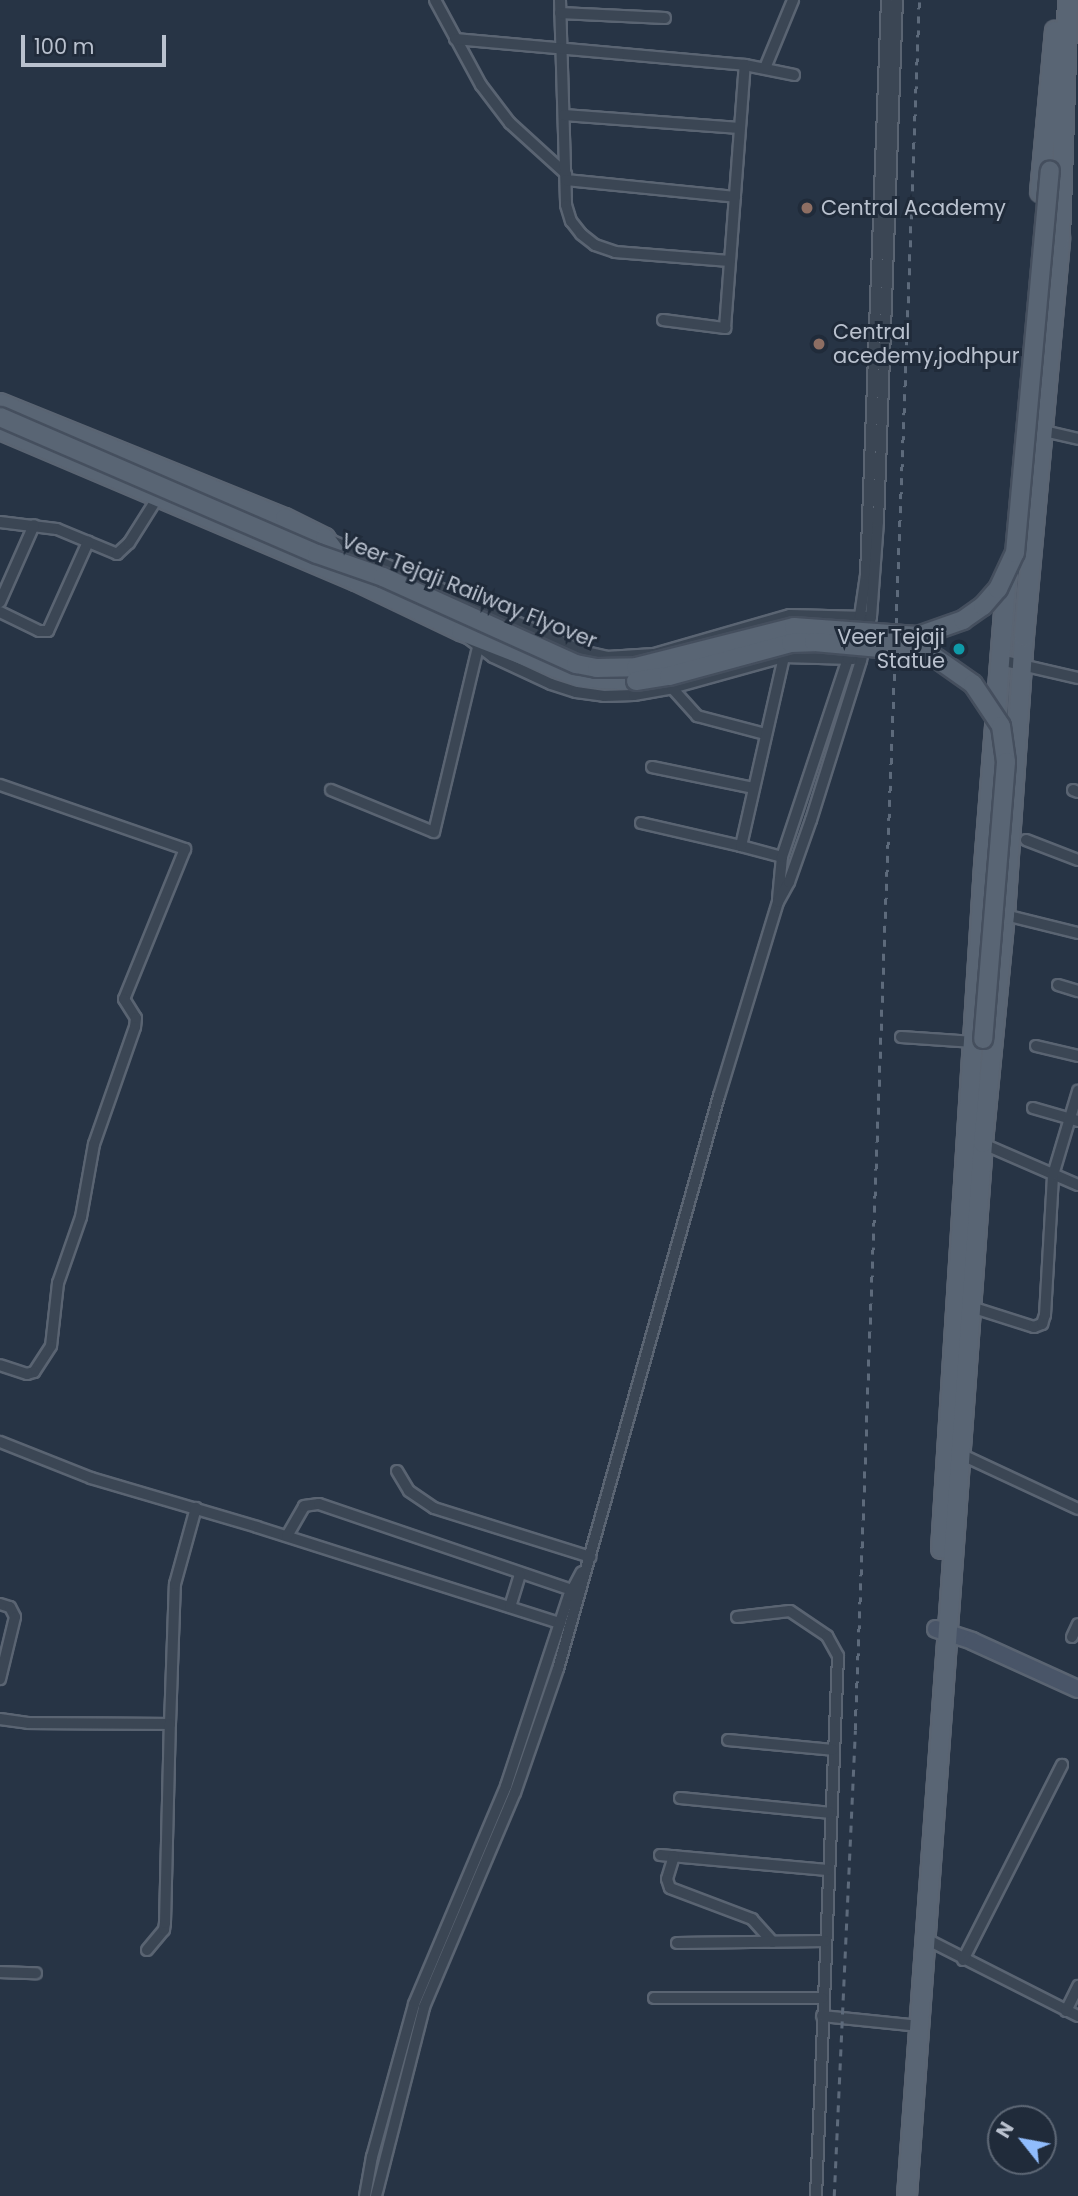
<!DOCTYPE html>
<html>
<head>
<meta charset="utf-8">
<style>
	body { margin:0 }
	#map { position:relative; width:1078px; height:2196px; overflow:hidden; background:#273445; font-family:Poppins,sans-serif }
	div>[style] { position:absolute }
	.roads { filter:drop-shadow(2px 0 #5a6472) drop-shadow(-2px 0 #5a6472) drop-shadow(0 2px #5a6472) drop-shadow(0 -2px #5a6472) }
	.street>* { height:10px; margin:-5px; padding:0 5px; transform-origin:5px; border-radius:5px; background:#3b4654 }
	.secondary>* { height:16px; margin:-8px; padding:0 8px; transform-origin:8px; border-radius:8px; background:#495568 }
	.primary>* { height:18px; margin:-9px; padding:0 9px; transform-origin:9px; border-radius:9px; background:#596574 }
	.rail>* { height:2.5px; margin-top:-1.25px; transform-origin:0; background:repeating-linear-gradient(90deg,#5d6a7b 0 7px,transparent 0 14px) }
	.bridges { filter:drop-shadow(2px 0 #454f5e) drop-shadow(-2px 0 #454f5e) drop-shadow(0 2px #454f5e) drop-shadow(0 -2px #454f5e) }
	.primary-bridge>* { height:18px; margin:-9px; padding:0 9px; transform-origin:9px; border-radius:9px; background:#596574 }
	.dots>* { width:19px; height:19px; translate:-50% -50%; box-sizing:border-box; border:4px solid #202b3a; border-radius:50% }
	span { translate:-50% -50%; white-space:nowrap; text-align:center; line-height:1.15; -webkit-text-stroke:6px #202b3a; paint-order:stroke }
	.poi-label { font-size:21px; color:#b9c1ce }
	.left { translate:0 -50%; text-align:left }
	.right { translate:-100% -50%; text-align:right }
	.street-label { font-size:21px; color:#b9c1ce }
	.north { position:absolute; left:987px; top:2105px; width:70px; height:70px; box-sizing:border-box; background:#202b3a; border:2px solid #5d6775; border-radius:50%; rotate:301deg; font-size:19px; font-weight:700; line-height:28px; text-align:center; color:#b9c1ce }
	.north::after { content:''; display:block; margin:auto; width:24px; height:32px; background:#90bcfc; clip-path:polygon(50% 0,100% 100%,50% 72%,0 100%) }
	.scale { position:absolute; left:21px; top:35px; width:145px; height:32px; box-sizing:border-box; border:4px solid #b9c1ce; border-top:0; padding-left:9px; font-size:21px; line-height:24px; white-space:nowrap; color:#b9c1ce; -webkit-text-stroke:5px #202b3a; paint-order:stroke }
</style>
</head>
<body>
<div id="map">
	<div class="roads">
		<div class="street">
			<div style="left:435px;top:0;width:97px;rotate:61.6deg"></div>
			<div style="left:481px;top:85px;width:48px;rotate:52.7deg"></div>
			<div style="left:510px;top:123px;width:76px;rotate:42.3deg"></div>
			<div style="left:560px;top:0;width:205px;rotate:88.3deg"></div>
			<div style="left:566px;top:205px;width:17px;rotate:73deg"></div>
			<div style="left:571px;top:221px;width:16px;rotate:52deg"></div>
			<div style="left:581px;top:234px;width:18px;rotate:38deg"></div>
			<div style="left:595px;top:245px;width:21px;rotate:19deg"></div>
			<div style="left:615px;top:252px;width:115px;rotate:4.5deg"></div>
			<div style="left:560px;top:13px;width:105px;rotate:2.7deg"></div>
			<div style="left:455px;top:39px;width:291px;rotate:5.1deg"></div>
			<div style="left:745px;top:65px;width:50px;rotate:11.5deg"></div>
			<div style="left:765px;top:68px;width:74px;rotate:-67.6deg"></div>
			<div style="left:564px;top:115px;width:176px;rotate:4.2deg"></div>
			<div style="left:566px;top:180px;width:170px;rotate:5.7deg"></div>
			<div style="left:663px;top:320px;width:63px;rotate:7.4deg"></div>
			<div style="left:725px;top:328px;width:264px;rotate:-85.7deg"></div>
			<div style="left:1044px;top:431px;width:35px;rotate:13deg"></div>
			<div style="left:0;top:522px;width:57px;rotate:7deg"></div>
			<div style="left:57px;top:529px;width:65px;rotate:22.6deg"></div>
			<div style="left:117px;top:554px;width:16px;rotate:-43deg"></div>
			<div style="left:129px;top:543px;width:54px;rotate:-57.8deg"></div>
			<div style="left:328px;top:539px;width:278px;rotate:23.8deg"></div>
			<div style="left:582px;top:651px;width:26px;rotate:13deg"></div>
			<div style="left:607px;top:657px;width:47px;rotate:-3.7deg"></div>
			<div style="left:654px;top:654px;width:141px;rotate:-16deg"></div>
			<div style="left:790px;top:615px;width:76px;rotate:1.5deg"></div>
			<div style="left:0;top:602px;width:84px;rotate:-66.2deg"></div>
			<div style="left:0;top:612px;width:43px;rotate:26deg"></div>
			<div style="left:39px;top:631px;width:9px"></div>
			<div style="left:48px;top:631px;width:98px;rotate:-65.8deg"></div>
			<div style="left:468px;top:638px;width:31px;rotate:37deg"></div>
			<div style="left:493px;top:657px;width:64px;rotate:25deg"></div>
			<div style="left:551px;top:684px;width:26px;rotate:18deg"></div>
			<div style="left:576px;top:692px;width:28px;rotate:8deg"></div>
			<div style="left:604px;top:696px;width:30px;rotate:-2deg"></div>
			<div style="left:634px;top:695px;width:39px;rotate:-10deg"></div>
			<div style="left:672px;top:688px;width:116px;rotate:-15.5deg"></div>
			<div style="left:784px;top:657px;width:69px;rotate:1.7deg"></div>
			<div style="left:1000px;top:660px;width:80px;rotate:13deg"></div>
			<div style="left:672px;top:688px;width:38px;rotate:48deg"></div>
			<div style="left:697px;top:716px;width:70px;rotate:14.8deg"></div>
			<div style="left:652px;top:767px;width:103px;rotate:11.7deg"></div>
			<div style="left:0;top:785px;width:196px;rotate:19.1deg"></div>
			<div style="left:185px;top:849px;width:162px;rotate:112.1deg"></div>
			<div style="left:124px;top:999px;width:22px;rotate:58deg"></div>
			<div style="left:136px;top:1018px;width:9px;rotate:96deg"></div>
			<div style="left:135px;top:1027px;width:124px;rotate:109.3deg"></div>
			<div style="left:94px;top:1144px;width:74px;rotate:100.1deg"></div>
			<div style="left:81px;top:1217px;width:70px;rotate:109.2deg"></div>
			<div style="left:58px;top:1283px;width:63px;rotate:96.3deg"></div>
			<div style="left:51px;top:1346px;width:31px;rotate:123deg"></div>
			<div style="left:34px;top:1372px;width:7px;rotate:164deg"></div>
			<div style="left:27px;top:1374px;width:28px;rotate:-162deg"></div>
			<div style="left:331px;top:790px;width:111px;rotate:22.2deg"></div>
			<div style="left:434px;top:832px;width:190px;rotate:-76.6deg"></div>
			<div style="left:1073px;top:790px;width:5px;rotate:22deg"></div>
			<div style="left:641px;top:823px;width:103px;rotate:13deg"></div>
			<div style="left:1026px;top:840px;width:56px;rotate:21deg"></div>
			<div style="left:782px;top:857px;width:42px;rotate:-165deg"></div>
			<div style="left:741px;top:846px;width:194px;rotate:-77.2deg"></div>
			<div style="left:778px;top:899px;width:42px;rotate:-84.6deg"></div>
			<div style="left:782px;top:857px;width:209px;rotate:-71.6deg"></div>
			<div style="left:848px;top:659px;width:45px;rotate:-74.4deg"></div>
			<div style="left:860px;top:616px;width:41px;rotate:-81.7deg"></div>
			<div style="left:866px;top:575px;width:575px;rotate:-87.91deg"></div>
			<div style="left:1005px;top:915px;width:75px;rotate:13.9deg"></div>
			<div style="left:1058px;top:985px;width:21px;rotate:17deg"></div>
			<div style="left:901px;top:1037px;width:73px;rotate:3.9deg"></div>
			<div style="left:1036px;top:1046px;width:43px;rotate:13.4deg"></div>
			<div style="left:1033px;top:1108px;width:47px;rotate:16.1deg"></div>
			<div style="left:981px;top:1143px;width:106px;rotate:23.4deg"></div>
			<div style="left:971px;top:1307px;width:66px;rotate:17.6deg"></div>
			<div style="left:1034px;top:1327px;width:9px;rotate:-21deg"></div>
			<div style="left:1042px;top:1324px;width:9px;rotate:-72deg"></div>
			<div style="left:1045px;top:1315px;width:140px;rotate:-86.7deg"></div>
			<div style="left:1053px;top:1175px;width:88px;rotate:-73.4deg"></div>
			<div style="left:0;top:1442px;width:98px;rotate:21.6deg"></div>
			<div style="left:91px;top:1478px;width:173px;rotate:16.4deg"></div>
			<div style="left:257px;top:1527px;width:318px;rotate:17.6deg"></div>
			<div style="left:960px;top:1454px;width:130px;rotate:25deg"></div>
			<div style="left:397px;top:1471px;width:23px;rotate:59deg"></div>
			<div style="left:409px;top:1491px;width:30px;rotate:34deg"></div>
			<div style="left:434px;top:1508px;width:164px;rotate:17.4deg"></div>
			<div style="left:287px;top:1536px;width:34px;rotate:-60deg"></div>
			<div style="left:304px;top:1506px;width:15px;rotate:-8deg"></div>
			<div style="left:319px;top:1504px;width:267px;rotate:18.8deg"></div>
			<div style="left:0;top:1604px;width:10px;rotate:17deg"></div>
			<div style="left:10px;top:1607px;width:11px;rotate:63deg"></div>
			<div style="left:15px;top:1617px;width:64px;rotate:103.6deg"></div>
			<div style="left:510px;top:1607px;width:34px;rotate:-73deg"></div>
			<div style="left:737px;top:1617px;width:53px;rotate:-6.5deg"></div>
			<div style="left:790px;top:1611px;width:45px;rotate:34deg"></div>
			<div style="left:827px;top:1636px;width:23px;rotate:61deg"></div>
			<div style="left:838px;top:1656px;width:540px;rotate:92.33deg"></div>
			<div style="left:1072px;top:1637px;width:14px;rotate:-65deg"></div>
			<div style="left:0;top:1719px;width:28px;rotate:8deg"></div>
			<div style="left:28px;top:1723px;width:142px;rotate:0.4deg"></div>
			<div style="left:170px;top:1724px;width:140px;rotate:-88deg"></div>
			<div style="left:175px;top:1584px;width:79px;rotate:-74.6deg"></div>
			<div style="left:728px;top:1740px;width:105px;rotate:5.4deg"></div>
			<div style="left:680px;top:1798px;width:152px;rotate:5.7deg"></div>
			<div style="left:660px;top:1855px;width:168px;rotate:5.1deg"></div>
			<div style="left:674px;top:1856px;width:24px;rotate:107deg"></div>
			<div style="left:667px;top:1879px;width:9px;rotate:72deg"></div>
			<div style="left:670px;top:1888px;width:88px;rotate:20.7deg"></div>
			<div style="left:752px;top:1919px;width:31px;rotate:48deg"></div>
			<div style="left:926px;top:1939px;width:170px;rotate:26.9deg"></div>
			<div style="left:677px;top:1943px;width:148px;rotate:-0.8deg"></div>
			<div style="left:147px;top:1950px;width:26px;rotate:-50deg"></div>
			<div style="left:164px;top:1930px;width:7px;rotate:-82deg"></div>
			<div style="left:165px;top:1923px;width:199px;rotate:-88.6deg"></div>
			<div style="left:963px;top:1960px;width:219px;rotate:-63.1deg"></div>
			<div style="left:0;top:1972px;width:36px;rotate:2deg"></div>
			<div style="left:654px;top:1998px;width:169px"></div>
			<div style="left:1066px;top:2011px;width:28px;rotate:-64deg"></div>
			<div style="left:822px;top:2016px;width:98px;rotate:5.9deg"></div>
			<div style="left:365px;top:2196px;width:40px;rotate:-80deg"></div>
			<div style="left:372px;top:2157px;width:159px;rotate:-74.6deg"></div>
			<div style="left:414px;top:2004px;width:237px;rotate:-67.1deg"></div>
			<div style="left:506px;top:1786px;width:200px;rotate:-71.7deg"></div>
			<div style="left:569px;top:1596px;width:27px;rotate:-62deg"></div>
			<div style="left:376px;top:2196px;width:195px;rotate:-75.7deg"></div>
			<div style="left:424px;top:2007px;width:233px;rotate:-67deg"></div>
			<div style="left:515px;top:1793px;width:131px;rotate:-70.9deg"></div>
			<div style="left:558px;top:1669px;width:595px;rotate:-74.31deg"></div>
			<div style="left:719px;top:1096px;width:203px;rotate:-73.1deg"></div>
			<div style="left:778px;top:902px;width:23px;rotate:-61deg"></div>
			<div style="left:789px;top:882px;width:66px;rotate:-70.5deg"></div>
			<div style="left:811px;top:820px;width:168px;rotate:-72.6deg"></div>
			<div style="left:861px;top:660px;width:44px;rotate:-76.9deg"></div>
			<div style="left:871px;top:617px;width:95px;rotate:-85.8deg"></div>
			<div style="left:878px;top:522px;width:522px;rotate:-87.92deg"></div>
		</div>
		<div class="secondary">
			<div style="left:936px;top:1629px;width:38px;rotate:18deg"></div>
			<div style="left:972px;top:1641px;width:116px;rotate:24.4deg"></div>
		</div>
		<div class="primary">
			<div style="left:1040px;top:192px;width:162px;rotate:-84.7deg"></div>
			<div style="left:0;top:403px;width:307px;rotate:22deg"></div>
			<div style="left:285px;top:518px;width:45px;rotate:26.6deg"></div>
			<div style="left:325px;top:538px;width:39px;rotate:54deg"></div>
			<div style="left:0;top:430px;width:387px;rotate:23deg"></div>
			<div style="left:356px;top:581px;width:116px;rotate:25.5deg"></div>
			<div style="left:461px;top:631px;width:129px;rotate:21.4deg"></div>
			<div style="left:581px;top:678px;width:55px;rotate:3.1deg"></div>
			<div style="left:941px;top:1549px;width:684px;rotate:-86.4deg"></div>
			<div style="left:984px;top:866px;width:295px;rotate:-85.5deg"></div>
			<div style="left:907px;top:2196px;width:1056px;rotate:-85.87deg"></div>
			<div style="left:983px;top:1143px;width:229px;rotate:-84.5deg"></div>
			<div style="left:1005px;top:915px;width:279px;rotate:-86.1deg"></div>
			<div style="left:1024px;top:637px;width:400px;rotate:-84.8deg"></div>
			<div style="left:1060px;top:239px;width:239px;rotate:-88.1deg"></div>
		</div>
	</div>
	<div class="rail">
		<div style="left:834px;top:2196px;width:466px;rotate:-87.4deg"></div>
		<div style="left:855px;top:1730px;width:1731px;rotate:-87.88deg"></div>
	</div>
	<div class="bridges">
		<div class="primary-bridge">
			<div style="left:0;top:417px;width:345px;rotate:23.4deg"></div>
			<div style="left:317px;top:554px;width:70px;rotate:19.2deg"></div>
			<div style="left:383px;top:577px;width:212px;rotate:24.3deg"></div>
			<div style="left:576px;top:664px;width:21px;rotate:11deg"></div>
			<div style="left:597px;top:668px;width:39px;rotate:-1deg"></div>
			<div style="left:636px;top:667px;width:163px;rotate:-14.2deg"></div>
			<div style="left:794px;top:627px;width:124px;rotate:4.2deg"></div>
			<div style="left:918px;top:636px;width:48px;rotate:-19.6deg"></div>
			<div style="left:963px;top:620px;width:24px;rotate:-35deg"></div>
			<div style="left:983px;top:606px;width:23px;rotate:-49deg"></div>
			<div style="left:998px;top:589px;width:40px;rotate:-65deg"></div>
			<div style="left:1015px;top:553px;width:384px;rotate:-84.8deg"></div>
			<div style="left:636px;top:681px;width:33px;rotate:-9deg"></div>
			<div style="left:669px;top:676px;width:126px;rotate:-15.1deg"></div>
			<div style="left:791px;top:643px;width:23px;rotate:-2deg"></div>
			<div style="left:814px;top:642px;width:99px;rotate:5.2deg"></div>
			<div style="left:913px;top:651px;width:24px;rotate:17deg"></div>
			<div style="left:936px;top:658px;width:45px;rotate:35.1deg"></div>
			<div style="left:973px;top:684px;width:50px;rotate:56.3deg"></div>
			<div style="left:1001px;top:726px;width:36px;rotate:82deg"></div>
			<div style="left:1006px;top:762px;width:278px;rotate:94.7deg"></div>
		</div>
	</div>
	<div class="dots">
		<div style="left:807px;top:208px;background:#8d6e63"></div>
		<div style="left:819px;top:344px;background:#8d6e63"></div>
		<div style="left:959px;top:649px;background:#0f9aa8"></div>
	</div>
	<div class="poi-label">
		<span class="left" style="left:821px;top:208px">Central Academy</span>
		<span class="left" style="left:833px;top:344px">Central<br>acedemy,jodhpur</span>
		<span class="right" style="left:945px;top:649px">Veer Tejaji<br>Statue</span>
	</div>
	<div class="street-label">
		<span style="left:469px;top:591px;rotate:22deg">Veer Tejaji Railway Flyover</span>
	</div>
	<div class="north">N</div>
	<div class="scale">100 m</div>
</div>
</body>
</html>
